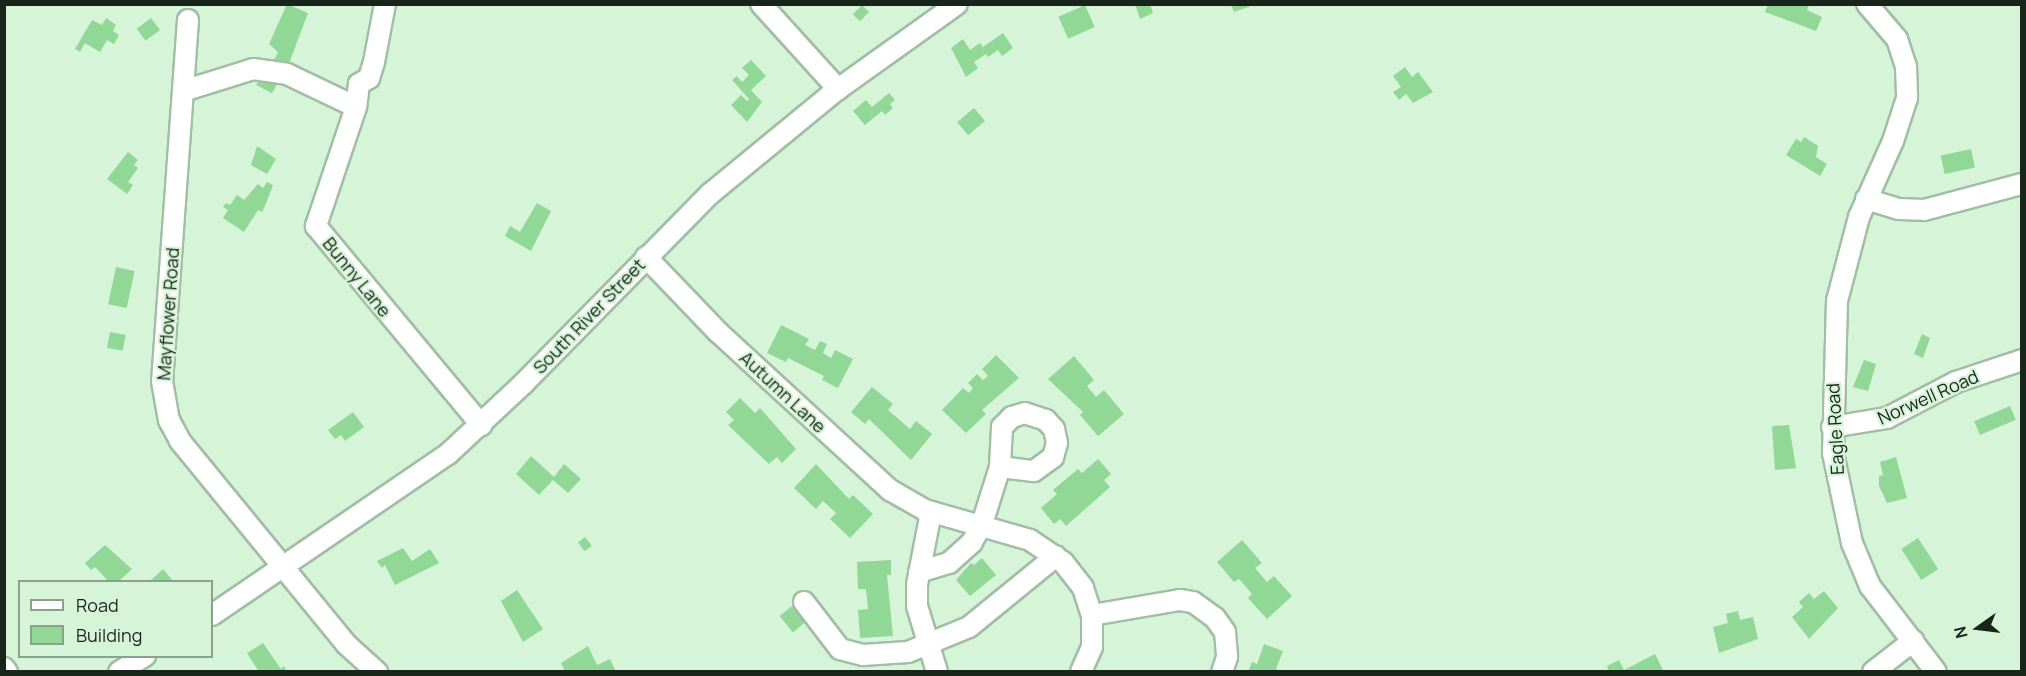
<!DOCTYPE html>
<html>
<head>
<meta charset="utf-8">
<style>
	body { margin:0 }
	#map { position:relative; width:2026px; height:676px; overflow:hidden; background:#d6f4d8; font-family:Manrope,sans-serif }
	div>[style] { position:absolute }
	.building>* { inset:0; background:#91d897; transform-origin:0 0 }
	.roads { filter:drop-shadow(2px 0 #a2bea4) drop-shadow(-2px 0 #a2bea4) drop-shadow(0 2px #a2bea4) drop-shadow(0 -2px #a2bea4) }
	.minor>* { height:20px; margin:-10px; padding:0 10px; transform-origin:10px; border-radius:10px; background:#fff }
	span { translate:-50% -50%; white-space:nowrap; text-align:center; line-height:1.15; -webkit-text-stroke:4.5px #d6f4d8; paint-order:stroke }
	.street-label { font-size:18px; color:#19241a }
	.frame { position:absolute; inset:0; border:6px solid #19241a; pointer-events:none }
	.legend { position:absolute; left:18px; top:580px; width:195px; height:78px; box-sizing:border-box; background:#d6f4d8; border:2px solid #8aa18c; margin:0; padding:8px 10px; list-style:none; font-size:18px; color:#19241a }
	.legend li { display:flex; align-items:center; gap:12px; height:30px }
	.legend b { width:30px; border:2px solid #8aa18c }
	.north { position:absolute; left:1948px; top:598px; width:60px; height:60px; -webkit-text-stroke:4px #d6f4d8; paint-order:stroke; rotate:256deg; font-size:16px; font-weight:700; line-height:24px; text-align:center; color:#19241a }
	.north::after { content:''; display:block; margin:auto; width:21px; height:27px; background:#19241a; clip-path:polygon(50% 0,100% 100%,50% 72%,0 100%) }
</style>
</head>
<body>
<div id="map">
	<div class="building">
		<div style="clip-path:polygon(287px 4px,308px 13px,287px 69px,273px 62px,278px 52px,269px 44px)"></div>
		<div style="clip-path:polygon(1135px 4px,1150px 4px,1153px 13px,1140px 19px)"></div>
		<div style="clip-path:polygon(1231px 4px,1254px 4px,1254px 5px,1234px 12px)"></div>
		<div style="clip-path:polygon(1768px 4px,1809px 4px,1807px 10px,1822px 17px,1816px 31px,1765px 12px)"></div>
		<div style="left:862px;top:5px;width:10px;height:13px;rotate:45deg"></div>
		<div style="left:1085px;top:5px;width:24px;height:29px;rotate:66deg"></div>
		<div style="clip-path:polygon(106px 18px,116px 25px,113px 31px,119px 35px,114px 44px,107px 40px,100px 52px,85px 43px,80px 52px,75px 49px,92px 20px,102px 25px)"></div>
		<div style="left:151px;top:18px;width:15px;height:18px;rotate:53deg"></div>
		<div style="clip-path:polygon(1003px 33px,1013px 48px,1002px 56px,998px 50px,988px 57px,986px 54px,974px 62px,978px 68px,966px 77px,951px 48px,963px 39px,970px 50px,980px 43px,983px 47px)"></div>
		<div style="clip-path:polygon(751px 60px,766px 76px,751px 90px,762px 102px,747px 122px,731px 105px,741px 95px,747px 101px,749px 99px,732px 80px,737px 76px,742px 82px,749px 75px,742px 68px)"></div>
		<div style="clip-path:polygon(1405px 67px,1412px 77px,1418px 72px,1433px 92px,1413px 103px,1406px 94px,1399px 100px,1393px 92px,1401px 87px,1393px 76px)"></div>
		<div style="left:261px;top:76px;width:18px;height:10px;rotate:29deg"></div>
		<div style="clip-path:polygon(889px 93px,895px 100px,890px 104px,893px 108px,885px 115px,882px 111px,865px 125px,853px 111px,866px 100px,872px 107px)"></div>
		<div style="left:974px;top:108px;width:17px;height:22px;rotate:50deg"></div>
		<div style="clip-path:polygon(1804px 137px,1818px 146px,1816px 157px,1827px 164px,1820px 176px,1786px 155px,1796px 139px,1801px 142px)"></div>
		<div style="clip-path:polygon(257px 146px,276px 159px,267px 174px,251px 165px)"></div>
		<div style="left:1971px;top:149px;width:19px;height:31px;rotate:78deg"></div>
		<div style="clip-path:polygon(128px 152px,138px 160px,134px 165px,138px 168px,128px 182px,133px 185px,127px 194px,107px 179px)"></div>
		<div style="clip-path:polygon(267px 182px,273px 185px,265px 206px,262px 212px,258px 210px,244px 232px,223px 218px,228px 210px,223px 207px,226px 203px,230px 205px,237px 195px,244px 200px,258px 184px,263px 188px)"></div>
		<div style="clip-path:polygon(537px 203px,551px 211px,531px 251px,505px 236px,510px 226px,520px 232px)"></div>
		<div style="left:116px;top:267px;width:19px;height:38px;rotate:12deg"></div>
		<div style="clip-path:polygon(781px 325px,809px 339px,805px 345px,815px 350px,820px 341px,827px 344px,823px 353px,831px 358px,835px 350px,853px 359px,838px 388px,822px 380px,824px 376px,788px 358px,786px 362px,767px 353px)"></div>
		<div style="left:110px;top:332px;width:16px;height:16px;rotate:11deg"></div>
		<div style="clip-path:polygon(1922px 334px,1930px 338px,1923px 358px,1914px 354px)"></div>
		<div style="clip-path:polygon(996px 355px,1019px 378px,982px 410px,986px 414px,966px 433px,942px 410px,963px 388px,969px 393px,973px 388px,968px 383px,977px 374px,983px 380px,988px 376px,982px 369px)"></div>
		<div style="clip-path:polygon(1074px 356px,1094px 380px,1087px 386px,1096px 397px,1104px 390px,1124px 414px,1098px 436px,1080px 415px,1083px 412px,1048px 379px)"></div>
		<div style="clip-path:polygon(1864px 360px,1876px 364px,1868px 391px,1853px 387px)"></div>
		<div style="clip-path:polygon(872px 387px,893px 404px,888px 410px,910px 429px,916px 421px,932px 434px,911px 460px,869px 419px,865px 424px,851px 412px)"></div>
		<div style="clip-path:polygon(740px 398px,755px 413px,760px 408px,796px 449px,782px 463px,777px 457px,769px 464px,728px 425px,734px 420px,726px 412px)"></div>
		<div style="left:2010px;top:406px;width:15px;height:39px;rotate:67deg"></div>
		<div style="clip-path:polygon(353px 412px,364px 427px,345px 441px,341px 435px,335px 439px,328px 430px)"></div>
		<div style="clip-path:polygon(1789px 425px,1796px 468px,1775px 470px,1772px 426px)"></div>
		<div style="clip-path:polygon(531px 456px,554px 477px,564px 464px,581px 479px,568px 493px,553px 480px,539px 495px,516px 474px)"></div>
		<div style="clip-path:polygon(1896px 457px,1907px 498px,1887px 503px,1879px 486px,1879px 476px,1883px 475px,1880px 462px)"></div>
		<div style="clip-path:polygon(1098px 459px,1111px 474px,1104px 480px,1110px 487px,1066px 526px,1060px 519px,1054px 524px,1041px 508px,1057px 494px,1053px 490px,1078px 469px,1082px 473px)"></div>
		<div style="clip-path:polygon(816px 464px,849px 499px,853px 495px,873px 514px,850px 538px,830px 519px,836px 513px,823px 501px,816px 509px,794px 488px)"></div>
		<div style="left:585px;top:537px;width:11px;height:9px;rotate:52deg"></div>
		<div style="left:1918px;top:538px;width:37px;height:20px;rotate:57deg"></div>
		<div style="clip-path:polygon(1242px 540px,1262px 563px,1255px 568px,1267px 582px,1274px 576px,1292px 596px,1267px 619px,1248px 598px,1252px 594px,1239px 579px,1234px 582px,1217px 562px)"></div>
		<div style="clip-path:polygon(105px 545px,132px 569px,118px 582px,109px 582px,95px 567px,91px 570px,85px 563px)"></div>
		<div style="clip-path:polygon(403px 548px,412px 561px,430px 549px,439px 563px,395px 585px,385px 565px,382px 568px,377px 561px)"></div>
		<div style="clip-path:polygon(982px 558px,996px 575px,970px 596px,956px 580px,971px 563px,974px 565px)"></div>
		<div style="clip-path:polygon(891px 560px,891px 575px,887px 575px,893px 636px,860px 638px,858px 610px,868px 609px,866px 589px,858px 589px,857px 562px)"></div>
		<div style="clip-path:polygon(163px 569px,172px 580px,149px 582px)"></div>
		<div style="clip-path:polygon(517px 590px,543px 629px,523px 642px,501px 601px)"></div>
		<div style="clip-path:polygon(1824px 591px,1838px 608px,1809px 639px,1792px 617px,1803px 607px,1799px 602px,1809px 593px,1814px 599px)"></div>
		<div style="left:792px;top:606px;width:21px;height:16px;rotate:51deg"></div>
		<div style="clip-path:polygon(1738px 611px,1740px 620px,1753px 617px,1758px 639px,1719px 653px,1713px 627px,1728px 623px,1726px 614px)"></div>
		<div style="clip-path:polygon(263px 643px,281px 669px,284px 666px,287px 672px,259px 672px,247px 653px)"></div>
		<div style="clip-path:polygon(1264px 644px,1283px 651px,1276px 669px,1282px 672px,1248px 672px,1252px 662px,1257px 664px)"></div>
		<div style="clip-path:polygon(588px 646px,597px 665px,610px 659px,616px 672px,565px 672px,561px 663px)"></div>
		<div style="clip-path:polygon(1655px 654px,1664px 672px,1609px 672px,1607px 666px,1619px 660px,1624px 670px)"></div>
	</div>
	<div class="roads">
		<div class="minor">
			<div style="left:385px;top:4px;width:59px;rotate:100.7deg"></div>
			<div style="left:374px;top:62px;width:17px;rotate:107deg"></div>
			<div style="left:369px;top:78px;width:12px;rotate:149deg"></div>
			<div style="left:359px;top:84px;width:23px;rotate:97deg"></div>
			<div style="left:356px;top:107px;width:126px;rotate:108.6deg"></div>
			<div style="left:316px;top:226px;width:259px;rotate:50.3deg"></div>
			<div style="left:761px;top:4px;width:115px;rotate:47.8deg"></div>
			<div style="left:1867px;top:4px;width:46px;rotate:49.4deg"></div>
			<div style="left:1897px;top:39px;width:28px;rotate:72deg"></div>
			<div style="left:1906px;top:66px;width:32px;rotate:88deg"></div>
			<div style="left:1907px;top:98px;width:45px;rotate:108deg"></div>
			<div style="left:1893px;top:141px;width:83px;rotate:114.1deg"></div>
			<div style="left:1859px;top:217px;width:87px;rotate:104.7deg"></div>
			<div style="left:1837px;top:301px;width:152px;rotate:91.5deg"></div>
			<div style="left:1833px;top:453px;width:92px;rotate:78.1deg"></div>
			<div style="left:1852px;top:543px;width:47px;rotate:67.3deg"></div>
			<div style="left:1870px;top:586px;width:108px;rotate:52.5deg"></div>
			<div style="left:188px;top:20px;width:362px;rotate:94.1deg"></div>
			<div style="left:162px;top:381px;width:40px;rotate:80deg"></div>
			<div style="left:169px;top:420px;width:24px;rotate:62deg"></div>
			<div style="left:180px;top:441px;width:262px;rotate:50.7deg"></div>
			<div style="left:346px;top:644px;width:42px;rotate:42.1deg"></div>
			<div style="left:183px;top:91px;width:73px;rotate:-17.4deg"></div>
			<div style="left:253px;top:69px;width:34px;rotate:8deg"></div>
			<div style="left:287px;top:74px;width:76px;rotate:25.6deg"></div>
			<div style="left:1866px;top:199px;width:34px;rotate:17deg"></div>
			<div style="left:1899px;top:209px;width:25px;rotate:2deg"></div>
			<div style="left:1924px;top:210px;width:101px;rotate:-14.9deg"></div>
			<div style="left:646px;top:257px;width:104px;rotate:46.2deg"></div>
			<div style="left:718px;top:332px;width:234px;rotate:42.6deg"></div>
			<div style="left:890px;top:490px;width:40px;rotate:29.7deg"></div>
			<div style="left:925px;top:510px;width:109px;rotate:15.9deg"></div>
			<div style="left:1030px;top:540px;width:40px;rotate:34deg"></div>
			<div style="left:1063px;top:562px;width:33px;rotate:52deg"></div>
			<div style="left:1083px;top:588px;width:28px;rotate:72deg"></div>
			<div style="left:1092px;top:615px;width:32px;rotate:90deg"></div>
			<div style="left:1092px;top:647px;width:27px;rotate:114deg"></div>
			<div style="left:1832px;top:427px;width:56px;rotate:-9.3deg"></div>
			<div style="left:1887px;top:418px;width:78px;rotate:-27.6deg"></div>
			<div style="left:1956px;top:382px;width:70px;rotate:-18.4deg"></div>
			<div style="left:931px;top:512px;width:74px;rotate:100.9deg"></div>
			<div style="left:917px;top:585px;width:21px;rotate:90deg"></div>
			<div style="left:917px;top:606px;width:69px;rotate:73.1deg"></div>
			<div style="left:919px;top:572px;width:31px;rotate:-17deg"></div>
			<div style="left:949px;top:563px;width:31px;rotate:-42deg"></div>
			<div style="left:972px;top:542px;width:21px;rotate:-61deg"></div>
			<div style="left:982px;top:524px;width:60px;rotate:-72.5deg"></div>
			<div style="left:1000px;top:467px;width:34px;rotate:7deg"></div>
			<div style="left:1034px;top:471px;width:24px;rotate:-36deg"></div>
			<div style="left:1053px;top:457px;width:15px;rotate:-74deg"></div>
			<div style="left:1057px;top:443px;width:14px;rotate:-102deg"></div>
			<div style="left:1054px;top:429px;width:12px;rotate:-132deg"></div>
			<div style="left:1046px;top:420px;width:22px;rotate:-162deg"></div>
			<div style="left:1025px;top:413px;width:14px;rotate:163deg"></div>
			<div style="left:1012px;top:417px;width:14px;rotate:135deg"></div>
			<div style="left:1002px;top:427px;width:40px;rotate:92.9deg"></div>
			<div style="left:804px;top:602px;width:59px;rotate:52.5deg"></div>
			<div style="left:840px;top:649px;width:24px;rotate:15deg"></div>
			<div style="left:863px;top:655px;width:45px;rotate:-3.8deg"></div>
			<div style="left:908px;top:652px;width:66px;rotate:-22.3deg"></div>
			<div style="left:969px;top:627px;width:112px;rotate:-39.2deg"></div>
			<div style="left:212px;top:615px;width:286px;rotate:-34.3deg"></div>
			<div style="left:448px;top:454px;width:103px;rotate:-43deg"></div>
			<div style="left:523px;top:384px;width:267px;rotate:-45.5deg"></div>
			<div style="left:710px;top:194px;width:166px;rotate:-39.4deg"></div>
			<div style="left:838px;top:89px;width:146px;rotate:-35.5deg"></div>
			<div style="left:1092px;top:615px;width:89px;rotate:-9.7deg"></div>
			<div style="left:1180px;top:600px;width:13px;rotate:9deg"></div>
			<div style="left:1193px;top:602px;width:27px;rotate:36deg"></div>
			<div style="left:1215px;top:618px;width:17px;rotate:54deg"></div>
			<div style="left:1225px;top:632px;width:25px;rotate:85deg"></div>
			<div style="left:1227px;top:657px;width:16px;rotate:108deg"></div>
			<div style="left:4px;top:668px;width:5px;rotate:53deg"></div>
			<div style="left:119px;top:672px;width:31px;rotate:-32deg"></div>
			<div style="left:1873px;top:672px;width:51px;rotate:-37.8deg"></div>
		</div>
	</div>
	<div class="street-label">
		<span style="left:357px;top:277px;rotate:51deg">Bunny Lane</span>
		<span style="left:168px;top:314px;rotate:-86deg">Mayflower Road</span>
		<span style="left:589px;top:316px;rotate:-46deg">South River Street</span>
		<span style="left:783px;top:392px;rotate:43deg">Autumn Lane</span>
		<span style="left:1928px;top:397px;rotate:-24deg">Norwell Road</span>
		<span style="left:1835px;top:429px;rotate:-93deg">Eagle Road</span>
	</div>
	<div class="frame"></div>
	<ul class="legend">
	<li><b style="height:8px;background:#fff"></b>Road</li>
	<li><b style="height:16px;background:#91d897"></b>Building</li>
	</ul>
	<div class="north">N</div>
</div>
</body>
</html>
